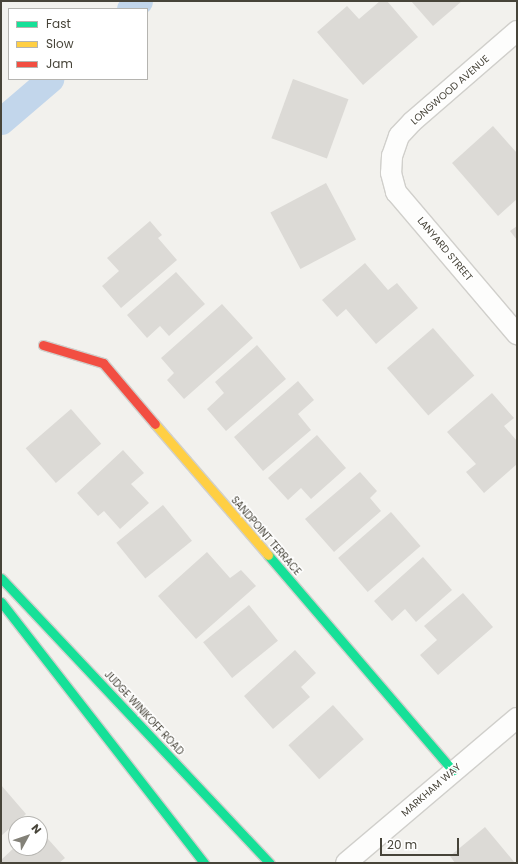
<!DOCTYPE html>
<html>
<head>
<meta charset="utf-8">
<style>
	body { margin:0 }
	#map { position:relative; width:518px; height:864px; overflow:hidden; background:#f2f1ed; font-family:Poppins,sans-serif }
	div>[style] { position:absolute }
	.canal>* { height:27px; margin:-13.5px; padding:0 13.5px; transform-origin:13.5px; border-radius:13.5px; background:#c2d6eb }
	.building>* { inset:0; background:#dcdad6; transform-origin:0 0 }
	.roads { filter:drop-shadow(1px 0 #d0cfcb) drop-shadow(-1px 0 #d0cfcb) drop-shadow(0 1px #d0cfcb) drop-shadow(0 -1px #d0cfcb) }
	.street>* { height:20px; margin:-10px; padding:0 10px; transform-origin:10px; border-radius:10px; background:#fdfdfc }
	.fast>* { height:9px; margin:-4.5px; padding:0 4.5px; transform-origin:4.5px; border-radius:4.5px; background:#16e098 }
	.slow>* { height:9px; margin:-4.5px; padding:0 4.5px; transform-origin:4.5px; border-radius:4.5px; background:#ffcf43 }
	.jam>* { height:9px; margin:-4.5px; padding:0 4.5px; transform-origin:4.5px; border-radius:4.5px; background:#f24e42 }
	span { translate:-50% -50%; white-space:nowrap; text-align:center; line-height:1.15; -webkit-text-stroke:3px #fff; paint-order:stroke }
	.street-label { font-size:10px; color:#474439 }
	.frame { position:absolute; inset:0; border:2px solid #474439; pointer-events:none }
	.legend { position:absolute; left:8px; top:8px; width:140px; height:72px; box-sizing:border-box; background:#fff; border:1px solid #b5b4b0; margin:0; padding:5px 7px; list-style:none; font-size:12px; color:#474439 }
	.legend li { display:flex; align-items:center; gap:8px; height:20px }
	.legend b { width:20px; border:1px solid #b5b4b0 }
	.north { position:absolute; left:8px; top:816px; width:40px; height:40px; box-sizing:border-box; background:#fff; border:1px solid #b5b4b0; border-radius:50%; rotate:50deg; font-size:11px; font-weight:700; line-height:16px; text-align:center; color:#474439 }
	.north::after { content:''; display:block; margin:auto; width:14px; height:18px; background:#838178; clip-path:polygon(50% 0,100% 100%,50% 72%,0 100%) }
	.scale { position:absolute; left:380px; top:838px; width:79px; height:18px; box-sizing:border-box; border:2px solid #474439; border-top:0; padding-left:5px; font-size:12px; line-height:14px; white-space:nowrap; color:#474439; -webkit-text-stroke:3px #fff; paint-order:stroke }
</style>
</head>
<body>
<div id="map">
	<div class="canal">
		<div style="left:130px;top:9px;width:12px;rotate:-42deg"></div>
		<div style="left:1px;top:121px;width:65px;rotate:-40.6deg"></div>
	</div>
	<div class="building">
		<div style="clip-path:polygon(380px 1px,387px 1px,418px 37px,363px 85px,317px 32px,347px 6px,359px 19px)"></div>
		<div style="clip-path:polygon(411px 1px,462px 1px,433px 26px)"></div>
		<div style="left:293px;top:79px;width:59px;height:63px;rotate:20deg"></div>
		<div style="clip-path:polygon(493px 126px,517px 153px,517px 199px,498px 216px,452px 163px)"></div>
		<div style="left:326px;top:183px;width:64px;height:63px;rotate:62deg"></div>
		<div style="clip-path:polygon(150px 221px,162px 235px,158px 238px,177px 260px,121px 308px,102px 286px,119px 271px,107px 258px)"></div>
		<div style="clip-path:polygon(517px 226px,517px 240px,510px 231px)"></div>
		<div style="clip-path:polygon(365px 263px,388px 290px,397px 283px,418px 308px,376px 344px,346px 309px,337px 317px,322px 300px)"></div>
		<div style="clip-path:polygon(176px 272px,205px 304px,169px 336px,160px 326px,147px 338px,127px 315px)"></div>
		<div style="clip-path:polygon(222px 304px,253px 338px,184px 399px,167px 380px,174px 373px,161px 358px)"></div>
		<div style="left:433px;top:328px;width:63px;height:61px;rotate:49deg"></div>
		<div style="clip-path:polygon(257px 345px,286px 379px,226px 431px,207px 409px,224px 393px,215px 382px)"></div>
		<div style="clip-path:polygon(298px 381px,314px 400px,298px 414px,311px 430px,263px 471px,234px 437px)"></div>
		<div style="clip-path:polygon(492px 393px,514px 418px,504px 426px,517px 441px,517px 464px,484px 493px,466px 472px,476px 464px,447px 432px)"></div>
		<div style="left:71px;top:409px;width:46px;height:60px;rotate:49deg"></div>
		<div style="clip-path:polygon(317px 435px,346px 468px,311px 499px,301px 488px,288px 500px,268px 478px)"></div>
		<div style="clip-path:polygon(123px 450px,144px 473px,131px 484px,149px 503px,120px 529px,104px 511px,98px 516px,77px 493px)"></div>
		<div style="clip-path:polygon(360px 472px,377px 491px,370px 498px,381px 511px,334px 552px,305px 519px)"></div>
		<div style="left:163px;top:505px;width:46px;height:60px;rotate:51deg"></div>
		<div style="left:391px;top:512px;width:45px;height:70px;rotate:49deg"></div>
		<div style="clip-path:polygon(207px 552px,230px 578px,241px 570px,256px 586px,196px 639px,158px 596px)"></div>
		<div style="clip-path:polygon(423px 557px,452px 590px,416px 622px,405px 609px,392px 621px,374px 601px)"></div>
		<div style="clip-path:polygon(463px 593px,493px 627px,438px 675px,420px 655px,437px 640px,424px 626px)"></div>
		<div style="left:249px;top:605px;width:46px;height:59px;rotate:51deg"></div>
		<div style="clip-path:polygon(295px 650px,316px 673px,301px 687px,310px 697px,273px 729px,244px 696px)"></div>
		<div style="left:333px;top:705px;width:46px;height:60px;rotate:48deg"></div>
		<div style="clip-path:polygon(1px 785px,26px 814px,1px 836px)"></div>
		<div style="clip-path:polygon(485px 827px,515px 863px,455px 863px,450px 856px)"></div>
		<div style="clip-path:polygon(40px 830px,65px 858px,59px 863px,1px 863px,1px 860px,16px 846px,40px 848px)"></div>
	</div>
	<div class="roads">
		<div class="street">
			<div style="left:517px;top:31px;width:139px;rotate:139.1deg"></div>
			<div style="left:412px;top:122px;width:19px;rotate:133deg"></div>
			<div style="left:399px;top:136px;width:21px;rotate:109deg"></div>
			<div style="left:392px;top:156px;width:17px;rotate:93deg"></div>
			<div style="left:391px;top:173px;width:20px;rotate:75deg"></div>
			<div style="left:396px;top:192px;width:187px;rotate:49.6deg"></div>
			<div style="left:346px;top:863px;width:224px;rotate:-40.3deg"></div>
		</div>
		<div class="fast">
			<div style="left:268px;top:555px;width:284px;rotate:49.4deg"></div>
			<div style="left:1px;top:578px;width:392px;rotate:46.7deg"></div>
			<div style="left:1px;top:602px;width:331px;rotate:52.1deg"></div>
		</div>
		<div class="slow">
			<div style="left:155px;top:424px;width:173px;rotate:49.2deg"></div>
		</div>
		<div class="jam">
			<div style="left:43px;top:345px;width:63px;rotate:16.7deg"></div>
			<div style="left:103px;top:363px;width:80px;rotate:49.6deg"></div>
		</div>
	</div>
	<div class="street-label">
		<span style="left:450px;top:90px;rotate:-41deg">LONGWOOD AVENUE</span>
		<span style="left:445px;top:249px;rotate:50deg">LANYARD STREET</span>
		<span style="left:266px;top:536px;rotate:49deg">SANDPOINT TERRACE</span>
		<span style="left:144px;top:713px;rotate:47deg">JUDGE WINIKOFF ROAD</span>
		<span style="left:431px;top:790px;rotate:-41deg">MARKHAM WAY</span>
	</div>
	<div class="frame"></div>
	<ul class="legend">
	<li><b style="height:5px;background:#16e098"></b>Fast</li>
	<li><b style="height:5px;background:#ffcf43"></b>Slow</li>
	<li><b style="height:5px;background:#f24e42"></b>Jam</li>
	</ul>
	<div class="north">N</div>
	<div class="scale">20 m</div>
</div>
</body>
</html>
